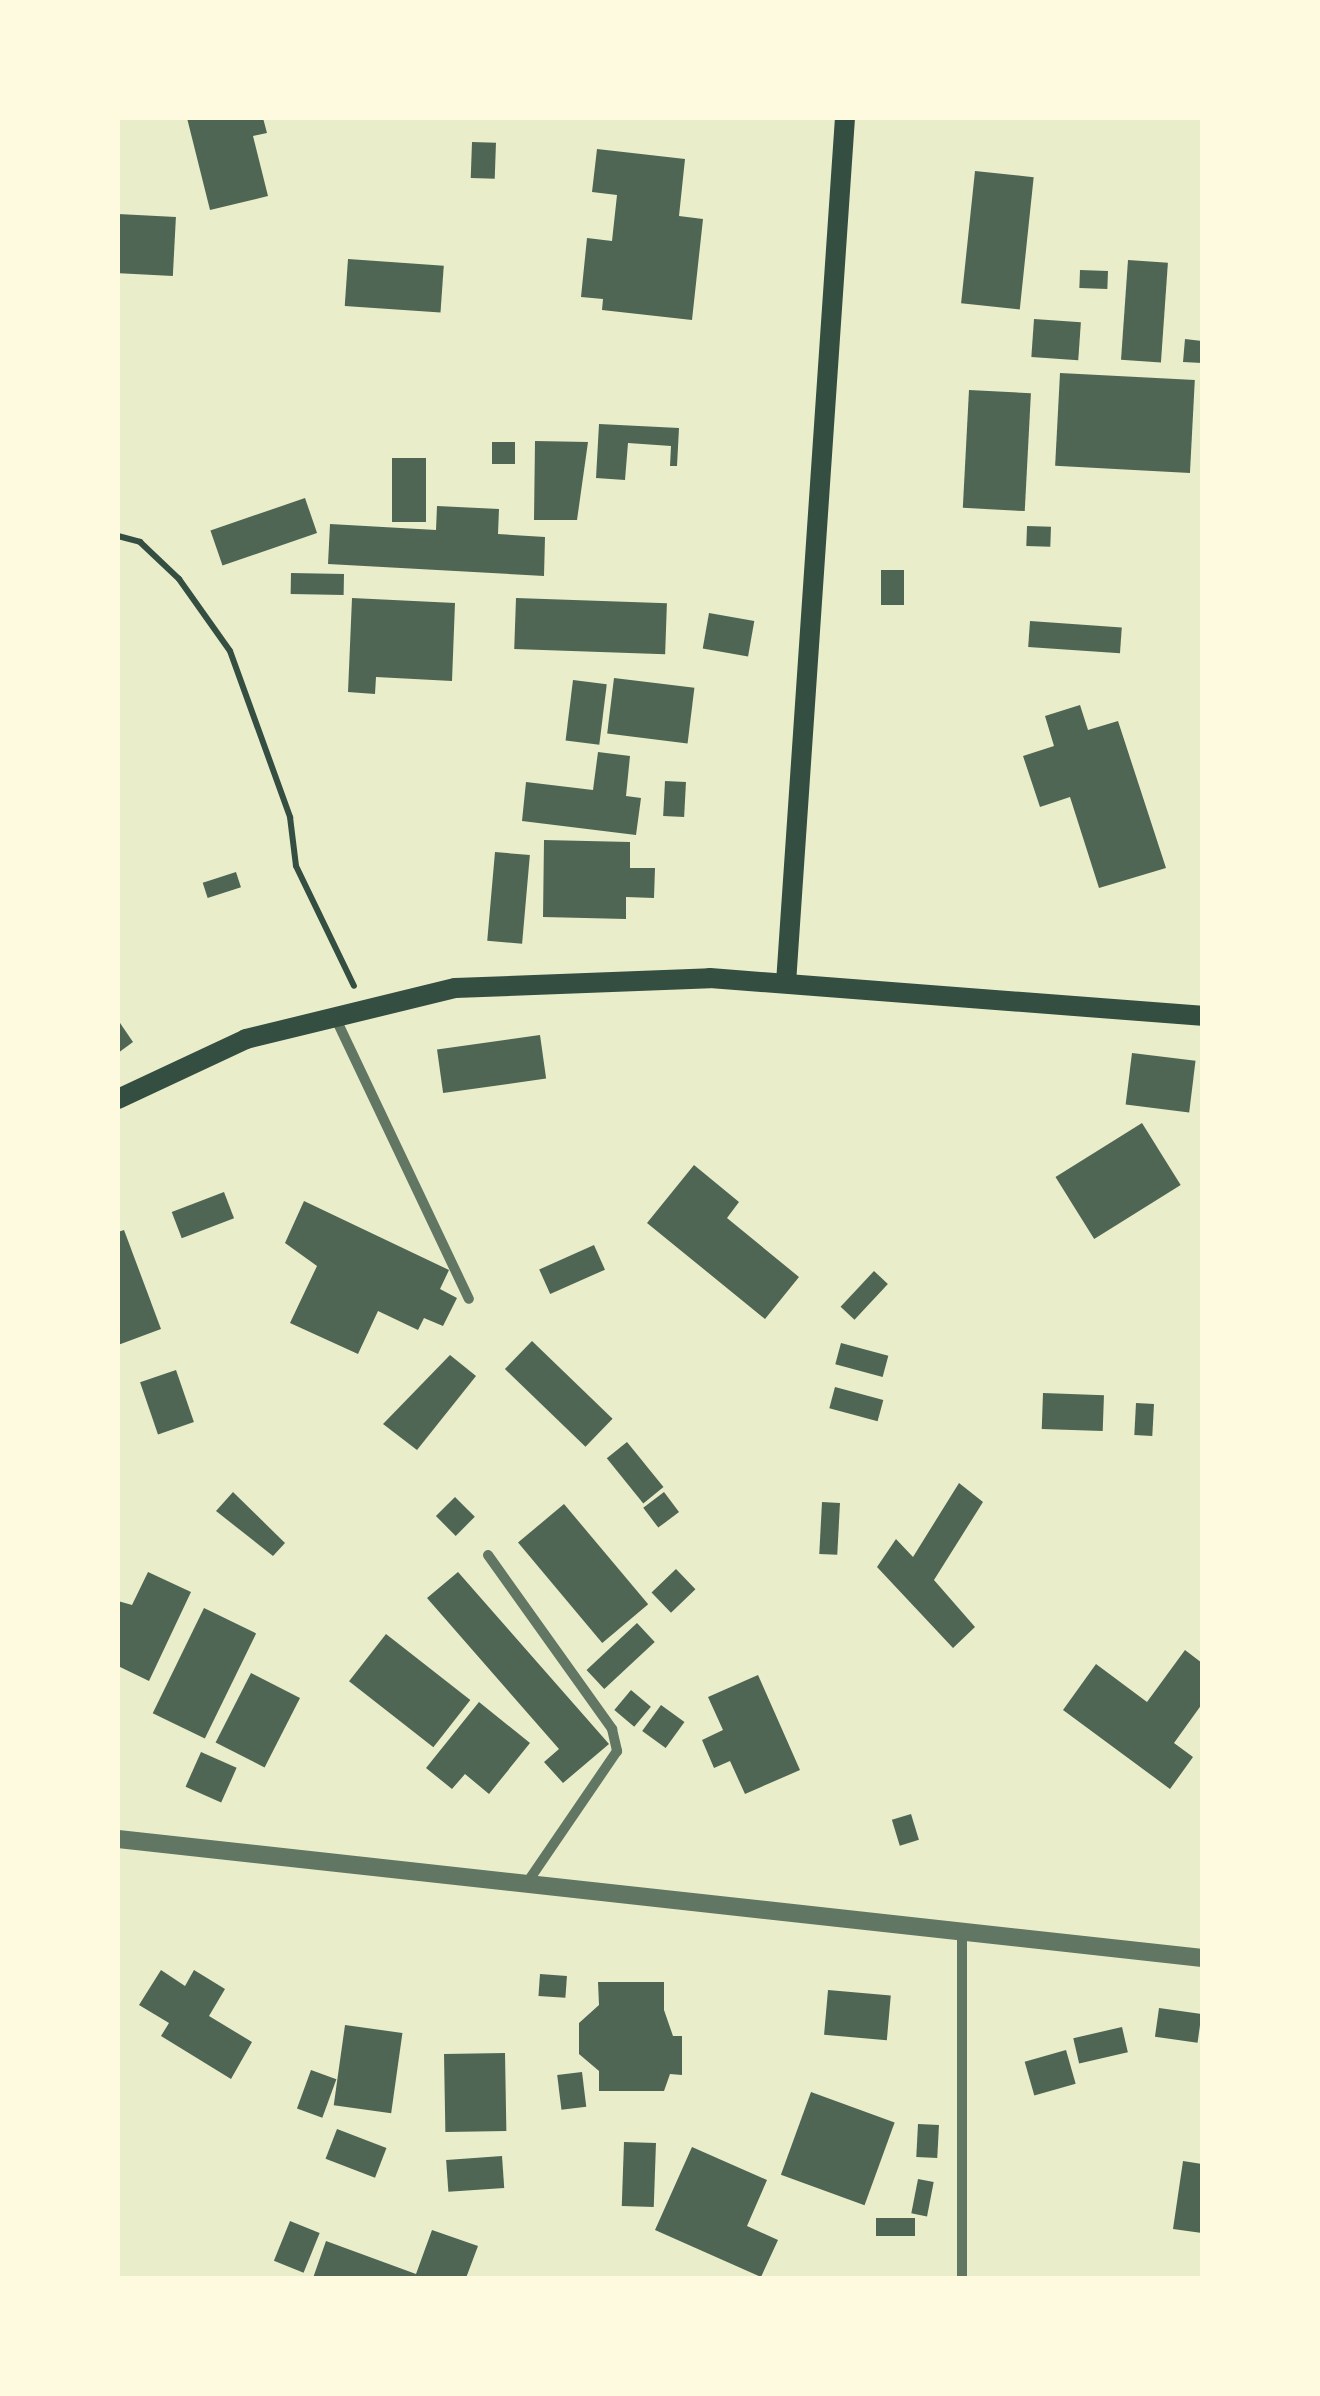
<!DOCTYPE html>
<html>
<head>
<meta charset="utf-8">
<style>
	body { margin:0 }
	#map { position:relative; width:1320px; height:2396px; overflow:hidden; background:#e9edc9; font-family:"Libre Baskerville",serif }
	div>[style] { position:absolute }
	.building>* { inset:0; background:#4f6655; transform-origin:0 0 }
	.path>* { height:6px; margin:-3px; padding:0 3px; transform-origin:3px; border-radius:3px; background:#344e41 }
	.minor>* { height:10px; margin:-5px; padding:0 5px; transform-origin:5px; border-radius:5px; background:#617663 }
	.tertiary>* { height:18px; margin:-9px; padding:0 9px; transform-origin:9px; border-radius:9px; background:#617663 }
	.secondary>* { height:20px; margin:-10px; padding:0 10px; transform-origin:10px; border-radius:10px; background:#344e41 }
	span { translate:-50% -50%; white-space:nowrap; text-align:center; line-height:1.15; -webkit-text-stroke:8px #fefae0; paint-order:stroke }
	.frame { position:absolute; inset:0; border:120px solid #fefae0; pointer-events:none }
</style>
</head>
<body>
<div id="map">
	<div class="building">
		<div style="clip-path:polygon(187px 118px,263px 118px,267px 133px,253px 136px,268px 196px,210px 210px)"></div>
		<div style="left:472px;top:142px;width:24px;height:36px;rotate:2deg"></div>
		<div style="clip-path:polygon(597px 149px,685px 159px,679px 216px,703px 219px,692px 320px,602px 310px,603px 299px,581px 297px,587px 238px,612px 241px,617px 195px,592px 192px)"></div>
		<div style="left:975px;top:171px;width:59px;height:133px;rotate:6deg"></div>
		<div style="left:118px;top:214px;width:58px;height:59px;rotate:3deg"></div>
		<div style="left:348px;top:259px;width:96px;height:47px;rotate:4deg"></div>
		<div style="left:1128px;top:260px;width:40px;height:100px;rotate:4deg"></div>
		<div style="left:1080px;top:270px;width:28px;height:18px;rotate:2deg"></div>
		<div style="left:1034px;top:319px;width:47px;height:38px;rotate:4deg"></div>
		<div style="clip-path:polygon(1185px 339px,1202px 341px,1202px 363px,1183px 362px)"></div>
		<div style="left:1060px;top:373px;width:135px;height:93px;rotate:3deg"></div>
		<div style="left:969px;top:390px;width:62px;height:118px;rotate:3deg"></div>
		<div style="clip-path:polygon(599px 424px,679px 428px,677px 466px,670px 466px,671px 446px,628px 443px,625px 480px,596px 478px)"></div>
		<div style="clip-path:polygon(535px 441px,588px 442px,577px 520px,534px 520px)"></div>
		<div style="left:492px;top:442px;width:23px;height:22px"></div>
		<div style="left:392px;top:458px;width:34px;height:64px"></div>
		<div style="left:305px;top:498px;width:37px;height:100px;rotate:71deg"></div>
		<div style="clip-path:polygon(437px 506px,499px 509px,498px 534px,545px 537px,544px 576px,328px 564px,330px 524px,436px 530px)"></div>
		<div style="left:1027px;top:526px;width:24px;height:20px;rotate:2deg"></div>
		<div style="left:881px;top:570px;width:23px;height:35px"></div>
		<div style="left:291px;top:573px;width:53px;height:21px;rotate:1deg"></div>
		<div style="clip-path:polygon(352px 598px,455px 603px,452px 681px,376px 677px,375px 694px,348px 692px)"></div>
		<div style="left:516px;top:598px;width:151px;height:51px;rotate:2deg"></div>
		<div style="left:709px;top:613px;width:46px;height:36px;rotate:10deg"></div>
		<div style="left:1030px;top:621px;width:92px;height:26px;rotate:4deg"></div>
		<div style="left:614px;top:678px;width:81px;height:56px;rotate:7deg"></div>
		<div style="left:573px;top:680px;width:34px;height:61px;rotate:7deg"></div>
		<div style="clip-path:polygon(1080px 705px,1088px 730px,1118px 721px,1166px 868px,1099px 888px,1070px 797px,1040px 807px,1023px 756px,1054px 746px,1045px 716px)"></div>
		<div style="clip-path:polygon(598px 752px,630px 756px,626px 796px,641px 798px,636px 835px,522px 821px,526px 782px,593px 790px)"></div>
		<div style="left:665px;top:781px;width:21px;height:35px;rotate:3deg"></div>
		<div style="clip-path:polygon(544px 840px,630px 842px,630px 868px,655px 868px,654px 898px,626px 897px,626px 919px,543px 917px)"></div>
		<div style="left:495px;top:852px;width:35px;height:89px;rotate:5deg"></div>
		<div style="left:236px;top:872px;width:16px;height:35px;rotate:72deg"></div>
		<div style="clip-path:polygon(118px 1020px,133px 1042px,118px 1053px)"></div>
		<div style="left:540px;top:1035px;width:44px;height:104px;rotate:82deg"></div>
		<div style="left:1132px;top:1053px;width:64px;height:52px;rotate:7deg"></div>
		<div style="left:1142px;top:1123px;width:73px;height:102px;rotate:58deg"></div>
		<div style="clip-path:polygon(694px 1165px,739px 1202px,727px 1218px,799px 1277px,765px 1319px,647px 1223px)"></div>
		<div style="left:224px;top:1192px;width:28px;height:56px;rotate:69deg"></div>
		<div style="clip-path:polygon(304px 1201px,449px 1270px,440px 1289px,457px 1298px,443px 1326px,424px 1318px,418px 1330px,378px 1311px,358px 1354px,290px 1323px,317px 1266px,285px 1243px)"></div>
		<div style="clip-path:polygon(124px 1230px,161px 1329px,118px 1345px,118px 1232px)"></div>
		<div style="left:594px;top:1245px;width:27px;height:60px;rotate:66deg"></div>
		<div style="left:874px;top:1271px;width:19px;height:49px;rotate:43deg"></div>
		<div style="left:532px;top:1341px;width:112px;height:39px;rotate:44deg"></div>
		<div style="left:841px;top:1343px;width:49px;height:22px;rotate:15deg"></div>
		<div style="clip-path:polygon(450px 1355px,476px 1376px,417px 1450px,383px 1424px)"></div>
		<div style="left:176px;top:1370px;width:55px;height:38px;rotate:71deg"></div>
		<div style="left:835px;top:1387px;width:50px;height:22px;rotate:15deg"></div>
		<div style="left:1043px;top:1393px;width:61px;height:36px;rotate:2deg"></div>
		<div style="left:1136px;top:1403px;width:18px;height:32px;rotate:3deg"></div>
		<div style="left:627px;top:1442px;width:58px;height:26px;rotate:51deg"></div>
		<div style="clip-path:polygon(959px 1483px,983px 1502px,934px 1580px,975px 1627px,953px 1648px,877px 1567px,896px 1539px,913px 1557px)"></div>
		<div style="clip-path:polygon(233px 1492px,285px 1543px,273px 1556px,216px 1511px)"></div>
		<div style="left:664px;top:1492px;width:25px;height:26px;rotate:53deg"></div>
		<div style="left:455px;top:1497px;width:28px;height:27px;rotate:45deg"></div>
		<div style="left:822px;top:1502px;width:18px;height:52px;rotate:3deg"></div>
		<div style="left:564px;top:1504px;width:131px;height:60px;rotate:50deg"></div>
		<div style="left:676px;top:1569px;width:28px;height:34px;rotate:46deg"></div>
		<div style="clip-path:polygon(148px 1572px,191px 1592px,149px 1681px,118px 1666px,118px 1601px,132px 1605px)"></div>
		<div style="clip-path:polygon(458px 1572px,609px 1744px,563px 1783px,544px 1762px,559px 1749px,427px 1598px)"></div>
		<div style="left:204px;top:1608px;width:58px;height:117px;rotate:26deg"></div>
		<div style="left:637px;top:1623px;width:26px;height:69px;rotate:47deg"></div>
		<div style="left:386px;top:1634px;width:107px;height:60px;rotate:38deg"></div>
		<div style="clip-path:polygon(1185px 1650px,1202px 1663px,1202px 1704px,1174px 1743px,1193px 1757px,1170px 1789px,1063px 1710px,1096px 1664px,1147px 1702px)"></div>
		<div style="left:251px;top:1673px;width:55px;height:78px;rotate:27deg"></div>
		<div style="clip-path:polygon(758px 1675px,800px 1770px,745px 1794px,730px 1761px,714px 1768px,702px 1740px,723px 1730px,708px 1697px)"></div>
		<div style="left:631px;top:1690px;width:26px;height:26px;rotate:40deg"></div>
		<div style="clip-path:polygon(479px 1702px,530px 1743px,489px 1794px,465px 1774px,452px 1789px,426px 1768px)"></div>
		<div style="left:661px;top:1705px;width:29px;height:32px;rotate:36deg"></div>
		<div style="left:201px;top:1752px;width:39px;height:38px;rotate:24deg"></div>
		<div style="left:911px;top:1814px;width:27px;height:20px;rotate:73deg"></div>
		<div style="clip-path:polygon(161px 1970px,185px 1986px,194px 1970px,225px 1989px,209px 2016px,252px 2042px,231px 2079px,161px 2036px,169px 2023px,139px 2005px)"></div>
		<div style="left:540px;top:1974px;width:27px;height:22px;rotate:4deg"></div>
		<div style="clip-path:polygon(598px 1982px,664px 1982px,664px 2010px,673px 2036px,682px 2036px,682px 2075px,670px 2074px,664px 2091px,599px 2091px,599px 2071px,579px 2054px,579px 2023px,599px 2005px)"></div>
		<div style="left:828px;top:1990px;width:63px;height:45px;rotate:5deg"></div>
		<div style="left:1159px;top:2008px;width:43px;height:29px;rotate:8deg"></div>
		<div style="left:345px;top:2025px;width:58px;height:81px;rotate:8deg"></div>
		<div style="left:1122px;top:2027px;width:26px;height:50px;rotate:77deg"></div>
		<div style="left:1066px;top:2050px;width:35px;height:43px;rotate:74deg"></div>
		<div style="left:505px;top:2053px;width:78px;height:61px;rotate:89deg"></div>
		<div style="left:311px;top:2070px;width:27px;height:41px;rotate:20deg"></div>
		<div style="left:582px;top:2072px;width:35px;height:25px;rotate:83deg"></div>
		<div style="left:811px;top:2092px;width:89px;height:88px;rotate:20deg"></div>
		<div style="left:918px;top:2124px;width:21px;height:33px;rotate:3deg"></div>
		<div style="left:337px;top:2129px;width:53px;height:32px;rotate:21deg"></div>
		<div style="left:624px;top:2142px;width:32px;height:64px;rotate:2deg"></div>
		<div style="clip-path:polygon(692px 2147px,767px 2180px,747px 2226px,778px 2240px,761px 2277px,655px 2230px)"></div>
		<div style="left:502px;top:2156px;width:32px;height:56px;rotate:86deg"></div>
		<div style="clip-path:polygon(1183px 2161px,1202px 2164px,1202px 2233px,1173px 2229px)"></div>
		<div style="left:918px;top:2179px;width:16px;height:35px;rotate:11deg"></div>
		<div style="left:876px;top:2218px;width:39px;height:18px"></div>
		<div style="left:290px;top:2221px;width:32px;height:43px;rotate:22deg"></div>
		<div style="clip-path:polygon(432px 2230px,478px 2246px,466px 2278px,313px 2278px,326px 2241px,416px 2274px)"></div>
	</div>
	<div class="path">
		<div style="left:118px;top:536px;width:23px;rotate:15deg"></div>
		<div style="left:140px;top:542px;width:54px;rotate:43.5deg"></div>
		<div style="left:179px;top:579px;width:88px;rotate:54.7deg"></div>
		<div style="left:230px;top:651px;width:177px;rotate:70.1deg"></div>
		<div style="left:290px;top:817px;width:49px;rotate:83deg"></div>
		<div style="left:296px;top:866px;width:133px;rotate:64.2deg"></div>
	</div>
	<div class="minor">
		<div style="left:335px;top:1017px;width:312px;rotate:64.6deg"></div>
		<div style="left:488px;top:1555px;width:214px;rotate:54.5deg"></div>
		<div style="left:612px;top:1729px;width:23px;rotate:77deg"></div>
		<div style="left:617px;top:1751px;width:160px;rotate:124.3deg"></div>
		<div style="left:962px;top:1930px;width:348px;rotate:90deg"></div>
	</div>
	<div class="tertiary">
		<div style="left:118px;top:1839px;width:1091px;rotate:6.26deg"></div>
	</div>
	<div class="secondary">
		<div style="left:786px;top:983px;width:867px;rotate:-86.1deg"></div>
		<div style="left:118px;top:1099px;width:141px;rotate:-25.1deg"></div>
		<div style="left:246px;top:1039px;width:215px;rotate:-13.7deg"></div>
		<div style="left:455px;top:988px;width:255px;rotate:-2.2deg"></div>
		<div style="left:710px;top:978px;width:493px;rotate:4.4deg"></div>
	</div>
	<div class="frame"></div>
</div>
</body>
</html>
